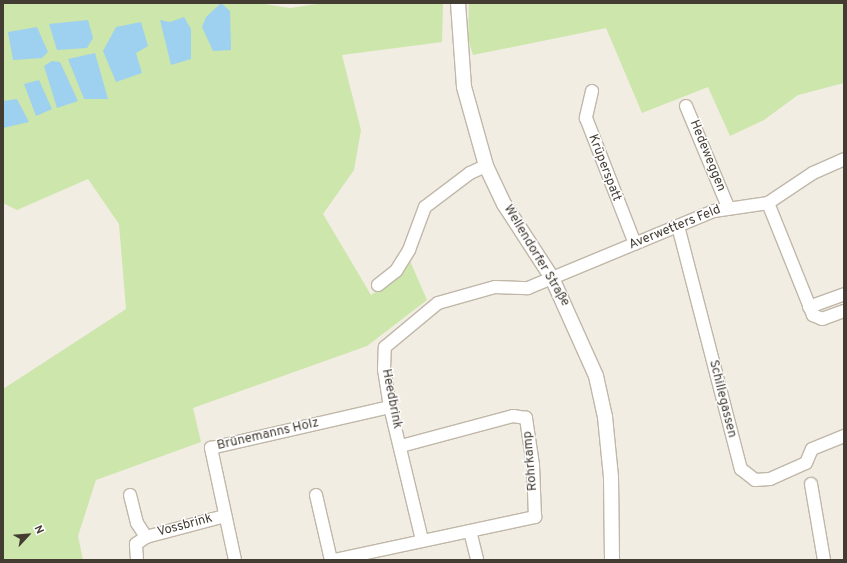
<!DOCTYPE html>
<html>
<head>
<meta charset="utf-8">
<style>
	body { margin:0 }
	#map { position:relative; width:847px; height:563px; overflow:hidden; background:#f1ede3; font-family:Overpass,sans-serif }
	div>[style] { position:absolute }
	.green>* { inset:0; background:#cde6ab }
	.water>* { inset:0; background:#9ed0ef }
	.roads { filter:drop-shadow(1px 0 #c0b7a8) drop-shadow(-1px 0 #c0b7a8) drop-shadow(0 1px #c0b7a8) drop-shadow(0 -1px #c0b7a8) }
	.minor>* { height:12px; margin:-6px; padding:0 6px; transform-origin:6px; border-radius:6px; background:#fff }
	.tertiary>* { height:14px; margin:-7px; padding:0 7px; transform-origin:7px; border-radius:7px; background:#fff }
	span { translate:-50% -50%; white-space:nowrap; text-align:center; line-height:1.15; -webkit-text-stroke:3px #fff; paint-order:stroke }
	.street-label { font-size:13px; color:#433c33 }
	.frame { position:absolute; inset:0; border:4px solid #433c33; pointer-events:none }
	.north { position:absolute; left:8px; top:515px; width:40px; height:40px; -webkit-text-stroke:3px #fff; paint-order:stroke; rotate:64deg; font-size:11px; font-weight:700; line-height:16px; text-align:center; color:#433c33 }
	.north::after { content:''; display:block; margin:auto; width:14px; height:18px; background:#433c33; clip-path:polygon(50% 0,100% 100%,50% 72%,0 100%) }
</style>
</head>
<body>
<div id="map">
	<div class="green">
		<div style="clip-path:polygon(3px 3px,258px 3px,290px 8px,323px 3px,443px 3px,442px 42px,342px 55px,361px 130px,354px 170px,323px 214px,371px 295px,393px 280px,410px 261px,427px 300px,367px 346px,193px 408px,201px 442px,96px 480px,78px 536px,83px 560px,3px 560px,3px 389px,126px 309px,119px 224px,88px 179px,17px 210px,3px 203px)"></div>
		<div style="clip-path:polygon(469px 3px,844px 3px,844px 83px,798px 95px,764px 120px,730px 136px,708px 87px,642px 113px,606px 28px,473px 55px,468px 39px)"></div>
	</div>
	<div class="water">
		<div style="clip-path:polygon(221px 3px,230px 11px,231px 50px,213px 51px,202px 27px,206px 17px)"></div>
		<div style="clip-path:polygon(184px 17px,191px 29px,191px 59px,171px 65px,160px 20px,170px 22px)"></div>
		<div style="clip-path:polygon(88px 20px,93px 38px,87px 48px,57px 50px,49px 24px)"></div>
		<div style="clip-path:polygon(141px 22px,148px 46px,136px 53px,142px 73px,116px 82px,103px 51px,116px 27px)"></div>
		<div style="clip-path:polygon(37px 27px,48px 52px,42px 58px,13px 60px,8px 32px)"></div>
		<div style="clip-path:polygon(95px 53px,108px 99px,84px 99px,68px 59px)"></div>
		<div style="clip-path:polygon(52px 61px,60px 62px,78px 101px,57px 108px,44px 66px)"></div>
		<div style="clip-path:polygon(39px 80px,52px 109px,36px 116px,24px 84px)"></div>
		<div style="clip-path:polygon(17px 99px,29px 122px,3px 128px,3px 101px)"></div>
	</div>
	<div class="roads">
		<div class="minor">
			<div style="left:592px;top:91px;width:28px;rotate:103deg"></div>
			<div style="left:586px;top:118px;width:135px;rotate:68.7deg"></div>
			<div style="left:686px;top:106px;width:109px;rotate:67.4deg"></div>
			<div style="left:768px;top:203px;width:54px;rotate:-33.7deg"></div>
			<div style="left:813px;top:173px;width:34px;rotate:-24deg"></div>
			<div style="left:678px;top:226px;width:251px;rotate:75.5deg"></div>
			<div style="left:741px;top:469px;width:18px;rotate:38deg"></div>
			<div style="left:755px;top:480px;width:15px;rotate:-4deg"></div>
			<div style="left:770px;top:479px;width:39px;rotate:-24deg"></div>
			<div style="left:806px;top:463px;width:15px;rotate:-67deg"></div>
			<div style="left:812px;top:449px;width:35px;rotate:-22deg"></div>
			<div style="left:378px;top:285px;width:23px;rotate:-38deg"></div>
			<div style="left:396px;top:271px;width:25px;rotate:-58deg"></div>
			<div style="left:409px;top:250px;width:46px;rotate:-69.6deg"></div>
			<div style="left:425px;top:207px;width:56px;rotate:-37.1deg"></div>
			<div style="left:470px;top:173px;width:17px;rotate:-24deg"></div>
			<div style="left:809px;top:307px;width:37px;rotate:-20deg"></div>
			<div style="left:811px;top:484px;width:77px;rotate:80.3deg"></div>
			<div style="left:130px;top:495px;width:29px;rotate:76deg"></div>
			<div style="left:137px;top:523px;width:17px;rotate:57deg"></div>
			<div style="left:316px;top:495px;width:67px;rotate:77deg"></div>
			<div style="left:470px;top:531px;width:30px;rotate:76deg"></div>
			<div style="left:422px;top:540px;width:137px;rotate:-103.5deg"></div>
			<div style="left:390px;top:407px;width:37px;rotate:-99deg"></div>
			<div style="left:384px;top:370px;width:23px;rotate:-88deg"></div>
			<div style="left:385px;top:347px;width:69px;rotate:-39.7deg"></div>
			<div style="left:438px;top:303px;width:59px;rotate:-15.7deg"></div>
			<div style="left:495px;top:287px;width:33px;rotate:2deg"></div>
			<div style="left:528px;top:288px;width:201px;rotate:-22.5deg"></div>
			<div style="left:714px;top:211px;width:55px;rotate:-8.4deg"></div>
			<div style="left:768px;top:203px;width:121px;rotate:68.1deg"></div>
			<div style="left:813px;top:315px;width:10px;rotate:24deg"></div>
			<div style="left:822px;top:319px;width:23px;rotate:-20deg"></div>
			<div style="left:137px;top:560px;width:16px;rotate:-94deg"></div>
			<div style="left:136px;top:544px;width:12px;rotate:-35deg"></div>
			<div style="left:146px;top:537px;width:82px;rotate:-14.9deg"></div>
			<div style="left:235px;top:560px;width:115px;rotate:-102.1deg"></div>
			<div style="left:211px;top:448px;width:184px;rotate:-12.9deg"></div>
			<div style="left:334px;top:560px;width:206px;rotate:-12.1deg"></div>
			<div style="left:535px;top:517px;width:52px;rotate:-92.2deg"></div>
			<div style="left:533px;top:465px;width:48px;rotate:-98.5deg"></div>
			<div style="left:526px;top:418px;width:13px;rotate:-171deg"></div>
			<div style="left:513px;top:416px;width:116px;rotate:165deg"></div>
		</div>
		<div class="tertiary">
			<div style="left:458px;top:3px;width:84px;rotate:85.9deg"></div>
			<div style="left:464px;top:87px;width:82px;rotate:74.4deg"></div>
			<div style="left:486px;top:166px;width:42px;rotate:64.7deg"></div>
			<div style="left:504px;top:204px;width:88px;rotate:57deg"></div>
			<div style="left:552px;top:278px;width:107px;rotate:65.8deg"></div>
			<div style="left:596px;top:376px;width:42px;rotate:77.6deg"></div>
			<div style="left:605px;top:417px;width:60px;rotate:84.3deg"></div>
			<div style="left:611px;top:477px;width:83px;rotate:89.3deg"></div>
		</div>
	</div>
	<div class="street-label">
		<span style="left:707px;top:156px;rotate:68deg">Hedeweggen</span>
		<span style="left:604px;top:168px;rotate:69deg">Krüperspatt</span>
		<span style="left:675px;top:228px;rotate:-22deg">Averwetters Feld</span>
		<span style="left:536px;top:256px;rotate:59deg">Wellendorfer Straße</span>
		<span style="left:391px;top:399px;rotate:79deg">Heedbrink</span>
		<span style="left:722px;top:399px;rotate:76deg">Schillegassen</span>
		<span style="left:268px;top:435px;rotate:-13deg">Brünemanns Holz</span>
		<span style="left:531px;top:461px;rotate:-95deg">Rohrkamp</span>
		<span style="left:185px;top:526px;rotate:-15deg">Vossbrink</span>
	</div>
	<div class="frame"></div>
	<div class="north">N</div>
</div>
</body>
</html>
